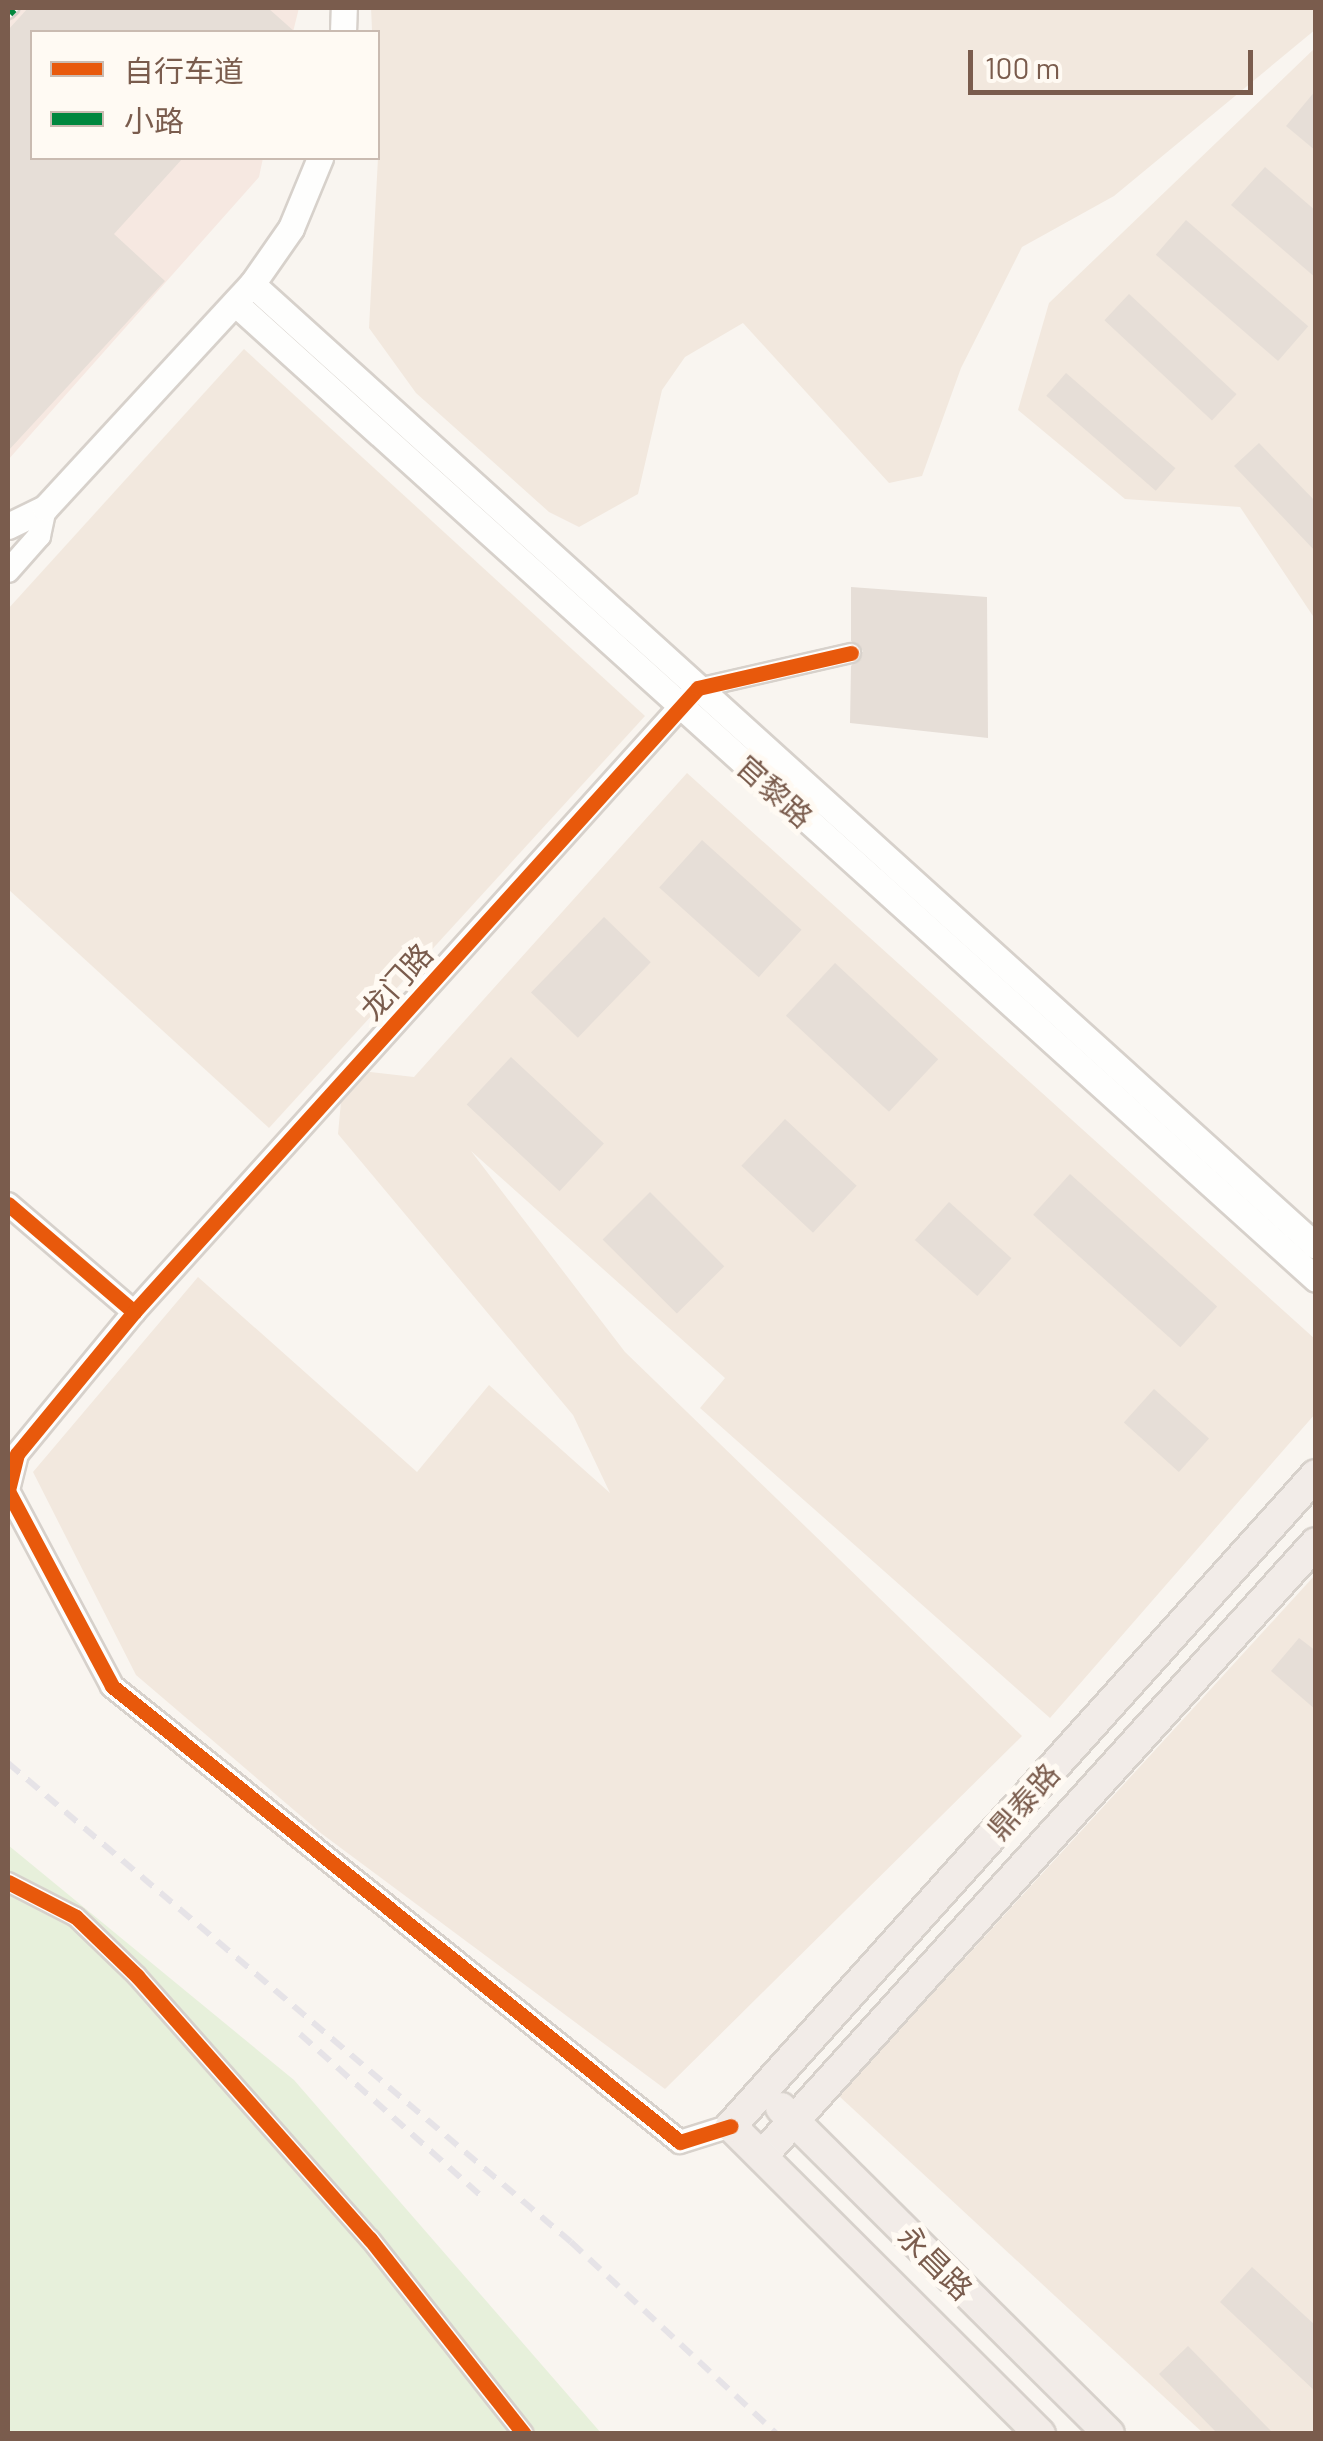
<!DOCTYPE html>
<html>
<head>
<meta charset="utf-8">
<style>
	body { margin:0 }
	#map { position:relative; width:1323px; height:2441px; overflow:hidden; background:#f9f5f0; font-family:Barlow,"Noto Sans SC",sans-serif }
	div>[style] { position:absolute }
	.residential>* { inset:0; background:#f2e8de }
	.commercial>* { inset:0; background:#f6e8e1 }
	.green>* { inset:0; background:#e7f0db }
	.building>* { inset:0; background:#e6ded7; transform-origin:0 0 }
	.roads { filter:drop-shadow(2px 0 #d7d1cb) drop-shadow(-2px 0 #d7d1cb) drop-shadow(0 2px #d7d1cb) drop-shadow(0 -2px #d7d1cb) }
	.pedestrian>* { height:12px; margin:-6px; padding:0 6px; transform-origin:6px; border-radius:6px; background:#fefefd }
	.minor>* { height:18px; margin:-9px; padding:0 9px; transform-origin:9px; border-radius:9px; background:#fefefd }
	.tertiary>* { height:22px; margin:-11px; padding:0 11px; transform-origin:11px; border-radius:11px; background:#fefefd }
	.secondary>* { height:25px; margin:-12.5px; padding:0 12.5px; transform-origin:12.5px; border-radius:12.5px; background:#fefefd }
	.trunk>* { height:30px; margin:-15px; padding:0 15px; transform-origin:15px; border-radius:15px; background:#f2ece8 }
	.rail>* { height:6px; margin-top:-3px; transform-origin:0; background:repeating-linear-gradient(90deg,#e6e3e7 0 15px,transparent 0 25px) }
	.quiet>* { height:12px; margin-top:-6px; transform-origin:0; background:repeating-linear-gradient(90deg,#00873e 0 25px,transparent 0 37px) }
	.cycleway>* { height:15px; margin:-7.5px; padding:0 7.5px; transform-origin:7.5px; border-radius:7.5px; background:#e8590c }
	span { translate:-50% -50%; white-space:nowrap; text-align:center; line-height:1.15; -webkit-text-stroke:10px #fffaf3; paint-order:stroke }
	.street-label { font-size:30px; color:#7a5c4d }
	.frame { position:absolute; inset:0; border:10px solid #7a5c4d; pointer-events:none }
	.legend { position:absolute; left:30px; top:30px; width:350px; height:130px; box-sizing:border-box; background:#fffaf3; border:2px solid #cabbb1; margin:0; padding:12px 18px; list-style:none; font-size:30px; color:#7a5c4d }
	.legend li { display:flex; align-items:center; gap:20px; height:50px }
	.legend b { width:50px; border:2px solid #cabbb1 }
	.scale { position:absolute; left:968px; top:50px; width:285px; height:45px; box-sizing:border-box; border:5px solid #7a5c4d; border-top:0; padding-left:12px; font-size:30px; line-height:35px; white-space:nowrap; color:#7a5c4d; -webkit-text-stroke:8px #fffaf3; paint-order:stroke }
</style>
</head>
<body>
<div id="map">
	<div class="residential">
		<div style="clip-path:polygon(371px 8px,1315px 8px,1316px 29px,1114px 196px,1022px 247px,961px 368px,922px 476px,889px 483px,743px 323px,685px 357px,662px 390px,638px 494px,579px 527px,549px 512px,416px 393px,369px 328px,378px 158px)"></div>
		<div style="clip-path:polygon(1315px 48px,1315px 619px,1240px 507px,1125px 499px,1018px 410px,1049px 303px)"></div>
		<div style="clip-path:polygon(244px 349px,645px 716px,269px 1128px,8px 889px,8px 609px)"></div>
		<div style="clip-path:polygon(687px 773px,1315px 1339px,1315px 1414px,1050px 1718px,700px 1408px,725px 1378px,471px 1151px,625px 1352px,1022px 1736px,665px 2089px,322px 1834px,136px 1675px,33px 1472px,198px 1277px,417px 1472px,489px 1385px,610px 1493px,573px 1415px,338px 1134px,344px 1069px,414px 1077px)"></div>
		<div style="clip-path:polygon(1315px 1575px,1315px 2433px,1203px 2433px,839px 2096px)"></div>
	</div>
	<div class="commercial">
		<div style="clip-path:polygon(8px 8px,299px 8px,293px 32px,32px 32px,32px 158px,263px 158px,259px 177px,8px 460px)"></div>
	</div>
	<div class="green">
		<div style="clip-path:polygon(8px 1845px,294px 2080px,601px 2433px,8px 2433px)"></div>
	</div>
	<div class="building">
		<div style="clip-path:polygon(28px 8px,268px 8px,295px 32px,32px 32px,32px 158px,183px 158px,114px 234px,165px 281px,8px 451px,8px 30px)"></div>
		<div style="clip-path:polygon(1316px 90px,1316px 151px,1286px 126px)"></div>
		<div style="clip-path:polygon(1265px 167px,1316px 211px,1316px 278px,1231px 205px)"></div>
		<div style="left:1186px;top:220px;width:162px;height:46px;rotate:41deg"></div>
		<div style="left:1129px;top:294px;width:147px;height:36px;rotate:43deg"></div>
		<div style="left:1066px;top:373px;width:145px;height:30px;rotate:41deg"></div>
		<div style="clip-path:polygon(1259px 443px,1316px 502px,1316px 552px,1234px 466px)"></div>
		<div style="clip-path:polygon(851px 587px,987px 597px,988px 738px,850px 723px,851px 666px,863px 651px,851px 641px)"></div>
		<div style="left:702px;top:840px;width:134px;height:64px;rotate:42deg"></div>
		<div style="left:604px;top:917px;width:65px;height:105px;rotate:44deg"></div>
		<div style="left:835px;top:963px;width:141px;height:72px;rotate:43deg"></div>
		<div style="left:511px;top:1057px;width:127px;height:65px;rotate:43deg"></div>
		<div style="left:785px;top:1119px;width:98px;height:64px;rotate:43deg"></div>
		<div style="left:1070px;top:1174px;width:198px;height:55px;rotate:42deg"></div>
		<div style="left:650px;top:1192px;width:105px;height:67px;rotate:45deg"></div>
		<div style="left:949px;top:1202px;width:84px;height:51px;rotate:42deg"></div>
		<div style="left:1154px;top:1389px;width:74px;height:45px;rotate:42deg"></div>
		<div style="clip-path:polygon(1299px 1638px,1316px 1651px,1316px 1710px,1271px 1671px)"></div>
		<div style="clip-path:polygon(1252px 2267px,1316px 2326px,1316px 2392px,1220px 2302px)"></div>
		<div style="clip-path:polygon(1188px 2346px,1274px 2434px,1218px 2434px,1159px 2374px)"></div>
	</div>
	<div class="roads">
		<div class="pedestrian">
			<div style="left:8px;top:12px;width:6px;rotate:-45deg"></div>
		</div>
		<div class="minor">
			<div style="left:698px;top:688px;width:157px;rotate:-12.9deg"></div>
			<div style="left:8px;top:1882px;width:76px;rotate:27.2deg"></div>
			<div style="left:76px;top:1917px;width:85px;rotate:44deg"></div>
			<div style="left:137px;top:1976px;width:351px;rotate:48.5deg"></div>
			<div style="left:370px;top:2239px;width:248px;rotate:51.7deg"></div>
		</div>
		<div class="tertiary">
			<div style="left:8px;top:571px;width:47px;rotate:-48.5deg"></div>
			<div style="left:39px;top:536px;width:29px;rotate:-78deg"></div>
			<div style="left:8px;top:1204px;width:166px;rotate:40.6deg"></div>
			<div style="left:134px;top:1312px;width:184px;rotate:129.5deg"></div>
			<div style="left:17px;top:1454px;width:38px;rotate:104deg"></div>
			<div style="left:8px;top:1491px;width:221px;rotate:61.9deg"></div>
			<div style="left:112px;top:1686px;width:728px;rotate:38.76deg"></div>
			<div style="left:680px;top:2142px;width:53px;rotate:-17.4deg"></div>
			<div style="left:134px;top:1312px;width:831px;rotate:-47.93deg"></div>
		</div>
		<div class="secondary">
			<div style="left:343px;top:32px;width:24px;rotate:-88deg"></div>
			<div style="left:252px;top:284px;width:1434px;rotate:42.12deg"></div>
			<div style="left:235px;top:303px;width:1456px;rotate:42.08deg"></div>
			<div style="left:8px;top:526px;width:41px;rotate:-25.9deg"></div>
			<div style="left:45px;top:508px;width:305px;rotate:-47.3deg"></div>
			<div style="left:252px;top:284px;width:68px;rotate:-55.1deg"></div>
			<div style="left:291px;top:228px;width:76px;rotate:-67.5deg"></div>
		</div>
		<div class="trunk">
			<div style="left:781px;top:2108px;width:462px;rotate:44.8deg"></div>
			<div style="left:762px;top:2156px;width:826px;rotate:-47.89deg"></div>
			<div style="left:1040px;top:2434px;width:436px;rotate:-135.1deg"></div>
			<div style="left:731px;top:2126px;width:875px;rotate:-48.06deg"></div>
		</div>
	</div>
	<div class="rail">
		<div style="left:8px;top:1763px;width:739px;rotate:40.39deg"></div>
		<div style="left:571px;top:2242px;width:282px;rotate:43deg"></div>
		<div style="left:300px;top:2034px;width:243px;rotate:41.8deg"></div>
	</div>
	<div class="quiet">
		<div style="left:8px;top:12px;width:6px;rotate:-45deg"></div>
	</div>
	<div class="cycleway">
		<div style="left:8px;top:1204px;width:166px;rotate:40.6deg"></div>
		<div style="left:134px;top:1312px;width:184px;rotate:129.5deg"></div>
		<div style="left:17px;top:1454px;width:38px;rotate:104deg"></div>
		<div style="left:8px;top:1491px;width:221px;rotate:61.9deg"></div>
		<div style="left:112px;top:1686px;width:728px;rotate:38.76deg"></div>
		<div style="left:680px;top:2142px;width:53px;rotate:-17.4deg"></div>
		<div style="left:134px;top:1312px;width:841px;rotate:-47.89deg"></div>
		<div style="left:698px;top:688px;width:157px;rotate:-12.9deg"></div>
		<div style="left:8px;top:1882px;width:76px;rotate:27.2deg"></div>
		<div style="left:76px;top:1917px;width:85px;rotate:44deg"></div>
		<div style="left:137px;top:1976px;width:351px;rotate:48.5deg"></div>
		<div style="left:370px;top:2239px;width:248px;rotate:51.7deg"></div>
	</div>
	<div class="street-label">
		<span style="left:775px;top:791px;rotate:42deg">官黎路</span>
		<span style="left:396px;top:981px;rotate:-48deg">龙门路</span>
		<span style="left:1023px;top:1801px;rotate:-48deg">鼎泰路</span>
		<span style="left:936px;top:2262px;rotate:45deg">永昌路</span>
	</div>
	<div class="frame"></div>
	<ul class="legend">
	<li><b style="height:12px;background:#e8590c"></b>自行车道</li>
	<li><b style="height:12px;background:#00873e"></b>小路</li>
	</ul>
	<div class="scale">100 m</div>
</div>
</body>
</html>
